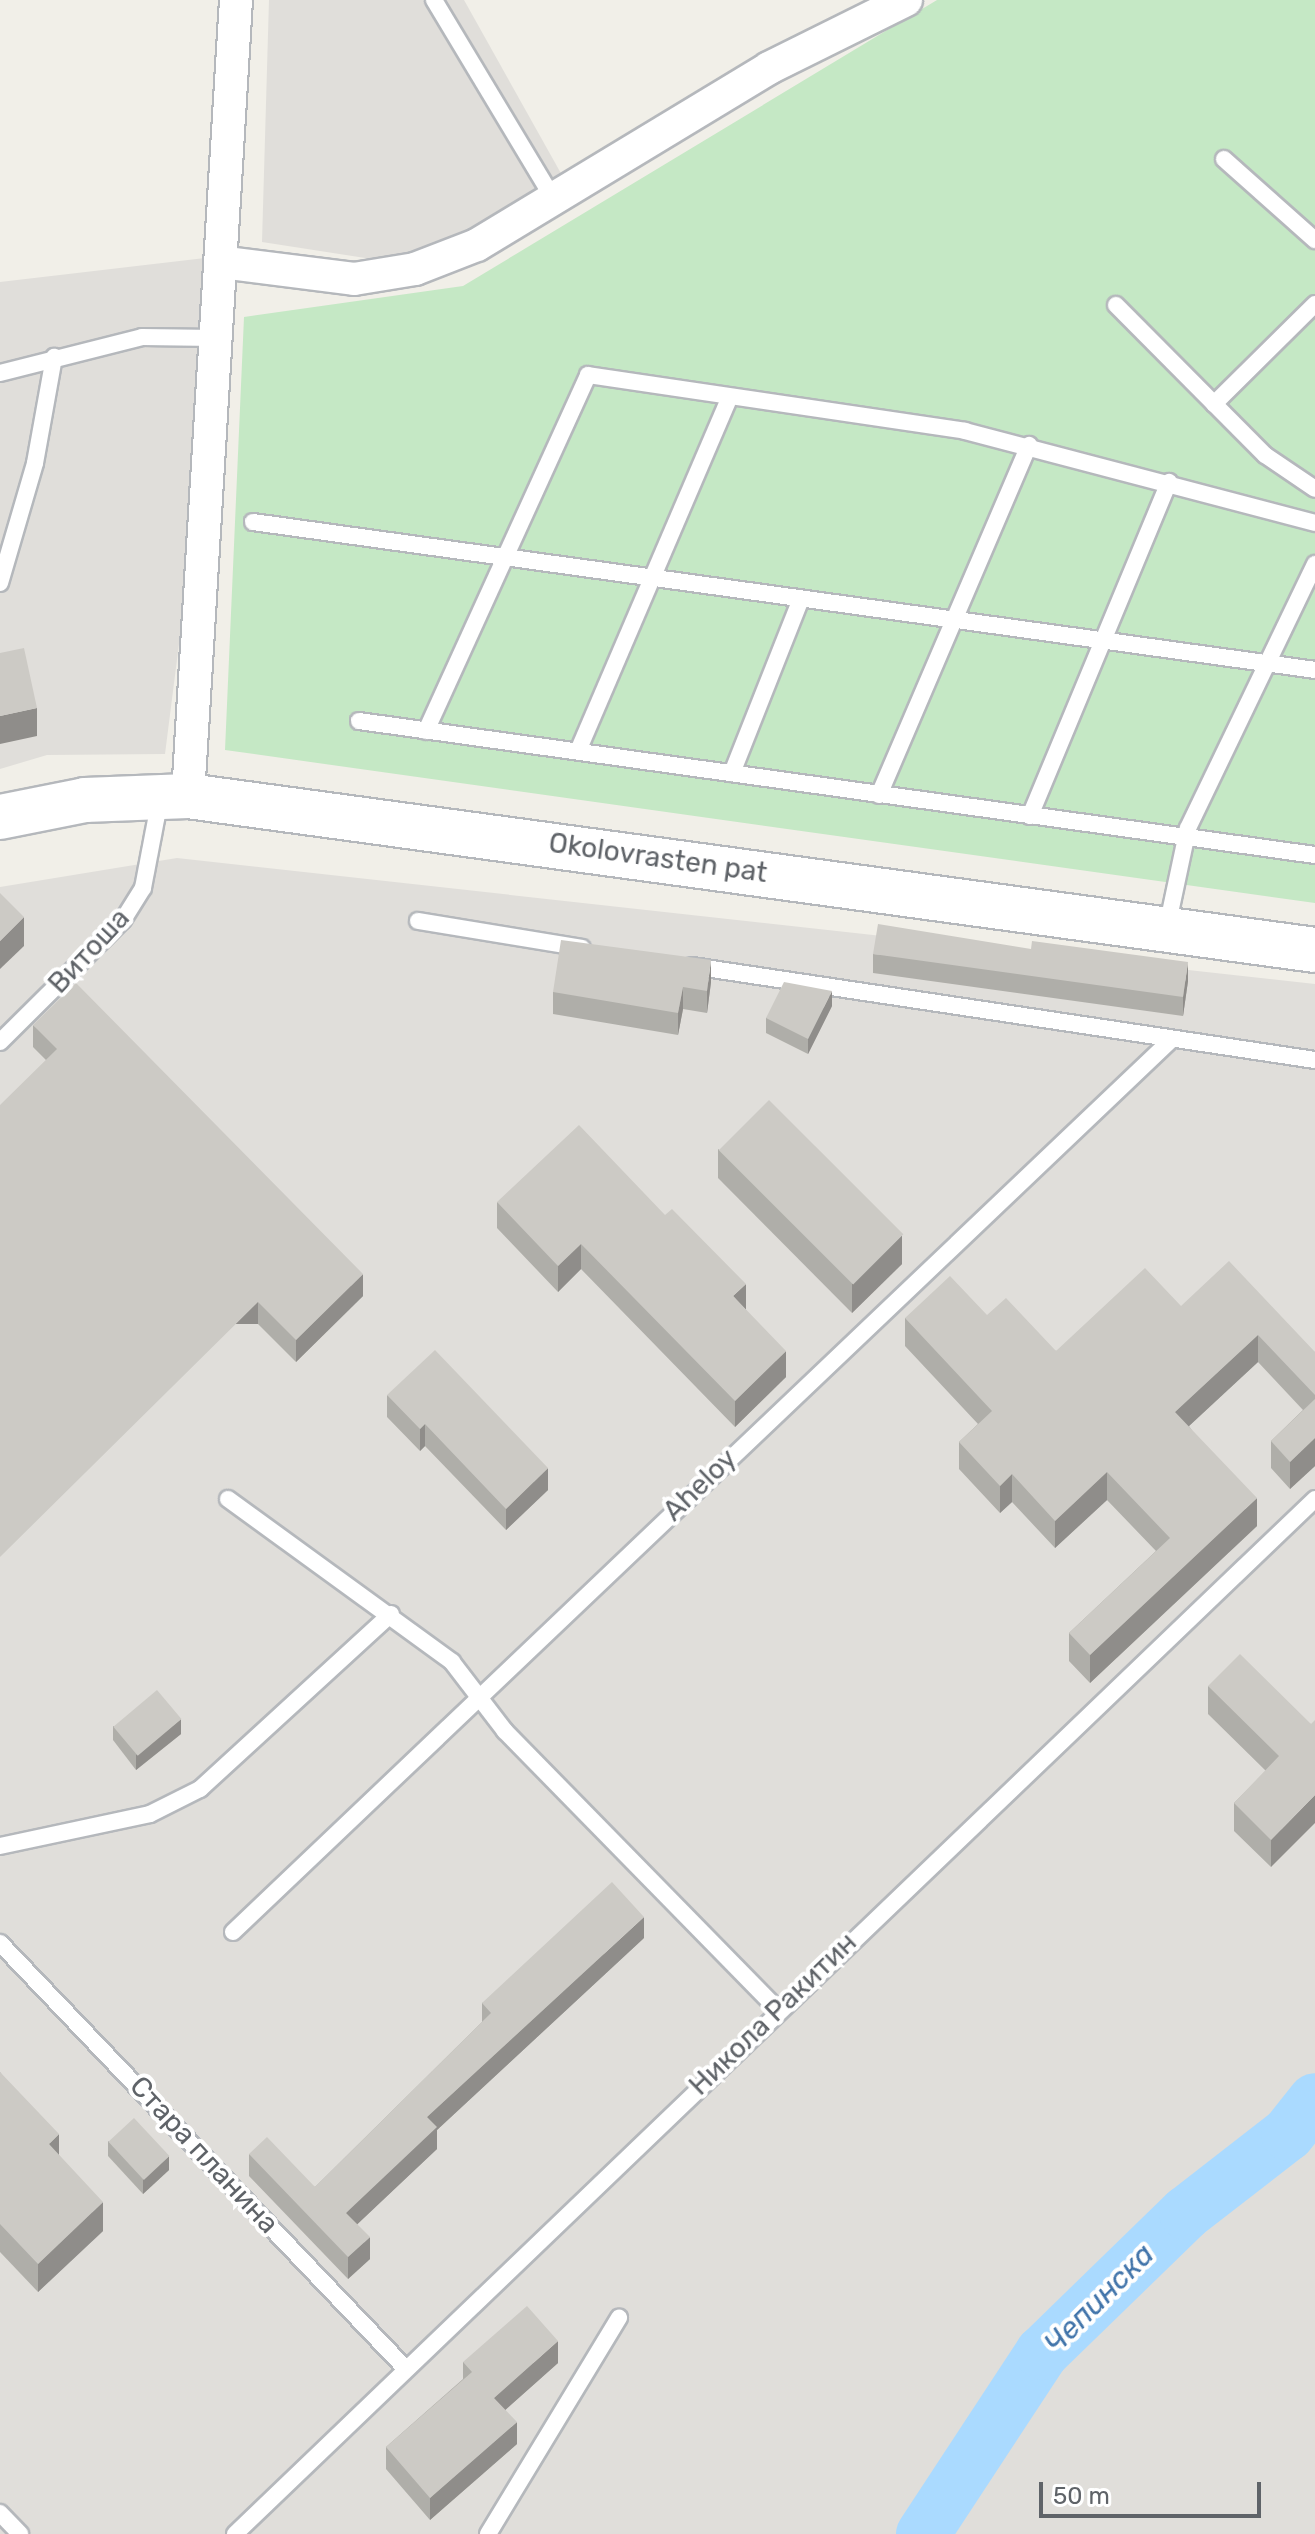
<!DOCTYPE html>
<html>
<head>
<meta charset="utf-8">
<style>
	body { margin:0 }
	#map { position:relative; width:1315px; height:2534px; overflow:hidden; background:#f1efe8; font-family:Rubik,sans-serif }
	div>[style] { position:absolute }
	.industrial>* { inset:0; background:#e0deda }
	.green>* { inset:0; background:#c5e8c5 }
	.river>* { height:54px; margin:-27px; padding:0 27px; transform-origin:27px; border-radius:27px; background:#aadaff }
	.roads { filter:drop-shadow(2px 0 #b5b8bc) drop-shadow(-2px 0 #b5b8bc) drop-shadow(0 2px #b5b8bc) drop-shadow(0 -2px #b5b8bc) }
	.lane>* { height:16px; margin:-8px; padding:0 8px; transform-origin:8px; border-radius:8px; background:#fff }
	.street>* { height:32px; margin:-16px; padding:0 16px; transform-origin:16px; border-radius:16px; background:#fff }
	.secondary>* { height:44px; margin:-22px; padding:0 22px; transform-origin:22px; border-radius:22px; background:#fff }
	.wall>* { inset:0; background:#afaea9 }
	.shaded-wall>* { inset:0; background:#8f8d8a; transform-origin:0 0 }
	.building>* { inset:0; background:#cccac5; transform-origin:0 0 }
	span { translate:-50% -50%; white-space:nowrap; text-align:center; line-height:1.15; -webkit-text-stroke:8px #fff; paint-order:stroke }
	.street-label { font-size:28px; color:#5f6368 }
	.water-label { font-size:30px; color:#4174aa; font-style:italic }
	.scale { position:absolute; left:1039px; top:2482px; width:222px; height:36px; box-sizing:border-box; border:4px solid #5f6368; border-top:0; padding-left:10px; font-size:24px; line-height:28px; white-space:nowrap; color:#5f6368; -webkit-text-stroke:6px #fff; paint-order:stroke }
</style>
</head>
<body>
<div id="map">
	<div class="industrial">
		<div style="clip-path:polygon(269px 0,464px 0,563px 177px,404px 264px,262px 242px)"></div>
		<div style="clip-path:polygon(205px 258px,201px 471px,165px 754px,47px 755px,0 769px,0 282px)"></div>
		<div style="clip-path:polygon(177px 858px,1315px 984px,1315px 2534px,0 2534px,0 887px)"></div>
	</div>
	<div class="green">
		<div style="clip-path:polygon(937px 0,1315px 0,1315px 903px,225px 750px,244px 317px,463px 286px)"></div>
	</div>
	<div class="river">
		<div style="left:923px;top:2534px;width:217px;rotate:-56.7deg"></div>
		<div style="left:1042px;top:2353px;width:201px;rotate:-44.2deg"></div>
		<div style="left:1186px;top:2213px;width:129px;rotate:-37.8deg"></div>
		<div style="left:1288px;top:2134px;width:43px;rotate:-51.5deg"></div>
	</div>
	<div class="roads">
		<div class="lane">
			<div style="left:434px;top:0;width:231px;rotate:59deg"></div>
			<div style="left:1224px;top:159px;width:122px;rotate:41.7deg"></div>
			<div style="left:1116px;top:305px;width:211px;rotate:45.2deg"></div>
			<div style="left:1265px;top:455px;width:60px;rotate:34.2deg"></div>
			<div style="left:0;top:373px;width:146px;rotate:-14.2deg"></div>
			<div style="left:142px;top:337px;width:74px;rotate:0.8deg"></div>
			<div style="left:1214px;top:404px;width:142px;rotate:-44.7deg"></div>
			<div style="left:253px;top:522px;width:1072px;rotate:7.93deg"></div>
			<div style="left:0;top:583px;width:125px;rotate:-73.7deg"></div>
			<div style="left:35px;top:463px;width:108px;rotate:-79.8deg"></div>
			<div style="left:359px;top:721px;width:965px;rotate:7.98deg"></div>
			<div style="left:426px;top:731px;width:391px;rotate:-65.5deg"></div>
			<div style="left:588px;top:375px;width:381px;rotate:8.4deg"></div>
			<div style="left:965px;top:431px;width:362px;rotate:14.7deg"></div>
			<div style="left:578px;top:751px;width:385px;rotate:-66.8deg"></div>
			<div style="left:732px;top:773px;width:187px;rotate:-68.4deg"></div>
			<div style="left:879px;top:795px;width:381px;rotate:-66.8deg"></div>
			<div style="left:1030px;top:816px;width:362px;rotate:-67.4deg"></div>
			<div style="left:418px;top:921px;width:166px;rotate:9.3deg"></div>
			<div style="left:1167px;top:927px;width:101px;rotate:-78deg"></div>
			<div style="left:1188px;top:828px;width:293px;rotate:-64.3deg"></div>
			<div style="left:692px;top:966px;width:630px;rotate:8.58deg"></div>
			<div style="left:0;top:1042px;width:173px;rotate:-44.8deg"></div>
			<div style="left:123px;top:920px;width:38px;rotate:-58deg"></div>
			<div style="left:143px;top:888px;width:91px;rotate:-79.2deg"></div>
			<div style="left:228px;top:1499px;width:277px;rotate:36deg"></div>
			<div style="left:452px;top:1662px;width:87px;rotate:52.5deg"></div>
			<div style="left:505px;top:1731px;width:390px;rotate:45.6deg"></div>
			<div style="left:0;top:1846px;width:153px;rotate:-12deg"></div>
			<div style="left:150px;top:1814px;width:56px;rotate:-26.6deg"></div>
			<div style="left:200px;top:1789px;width:259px;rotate:-42.5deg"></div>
			<div style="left:233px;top:1932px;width:1294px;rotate:-43.56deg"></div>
			<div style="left:0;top:1943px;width:588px;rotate:46.38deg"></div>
			<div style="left:0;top:2513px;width:29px;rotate:46deg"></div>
			<div style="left:235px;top:2534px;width:1496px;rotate:-43.78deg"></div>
			<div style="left:488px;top:2534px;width:253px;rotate:-58.8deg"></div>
		</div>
		<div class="street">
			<div style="left:220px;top:262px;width:135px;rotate:7.2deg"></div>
			<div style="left:354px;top:279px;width:62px;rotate:-9.3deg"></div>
			<div style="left:415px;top:269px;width:66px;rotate:-21.2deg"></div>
			<div style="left:477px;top:245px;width:341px;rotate:-31.2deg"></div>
			<div style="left:769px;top:68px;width:153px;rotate:-26.4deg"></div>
			<div style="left:188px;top:796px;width:797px;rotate:-86.55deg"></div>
		</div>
		<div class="secondary">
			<div style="left:0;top:817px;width:87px;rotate:-11.3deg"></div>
			<div style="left:85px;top:800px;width:103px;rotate:-2.2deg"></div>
			<div style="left:188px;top:796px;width:1137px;rotate:7.78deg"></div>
		</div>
	</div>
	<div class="wall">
		<div style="clip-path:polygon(873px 954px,1188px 981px,1183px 1016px,873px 973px)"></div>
		<div style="clip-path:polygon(711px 982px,707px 1013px,683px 1009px,678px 1035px,553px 1014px,553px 992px)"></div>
		<div style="clip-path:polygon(832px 1006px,808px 1054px,766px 1033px,766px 1018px)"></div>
		<div style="clip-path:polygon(33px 1025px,363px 1296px,296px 1362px,258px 1324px,46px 1060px,33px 1047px)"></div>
		<div style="clip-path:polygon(718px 1149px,902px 1264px,852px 1313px,718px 1178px)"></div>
		<div style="clip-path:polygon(497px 1202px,746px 1310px,786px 1377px,735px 1427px,581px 1269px,558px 1292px,497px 1228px)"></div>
		<div style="clip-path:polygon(1181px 1306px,1315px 1352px,1315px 1466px,1290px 1489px,1271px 1468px,1271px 1441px,1303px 1410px,1258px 1362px,1189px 1426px,1257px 1526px,1090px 1683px,1069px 1661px,1069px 1633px,1156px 1551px,1107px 1500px,1055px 1548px,1012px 1502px,1000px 1513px,959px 1469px,959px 1442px,978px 1424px,905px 1346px,905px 1318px,987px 1315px,1056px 1351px)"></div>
		<div style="clip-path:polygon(387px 1395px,548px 1490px,506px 1530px,425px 1446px,420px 1451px,387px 1417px)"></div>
		<div style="clip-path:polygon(1208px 1686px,1311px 1724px,1271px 1867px,1234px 1831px,1234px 1803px,1266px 1771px,1208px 1714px)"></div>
		<div style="clip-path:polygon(113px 1726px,181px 1734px,136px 1770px,113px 1740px)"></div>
		<div style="clip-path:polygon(644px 1938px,437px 2130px,437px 2149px,357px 2224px,370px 2259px,348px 2279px,249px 2176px,249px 2154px,315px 2187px,482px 2022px,482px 2003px)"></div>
		<div style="clip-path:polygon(0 2072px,59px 2155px,103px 2231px,38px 2292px,0 2252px)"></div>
		<div style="clip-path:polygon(108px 2141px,169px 2170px,143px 2194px,108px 2156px)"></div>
		<div style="clip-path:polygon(463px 2362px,558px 2363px,505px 2410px,517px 2444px,430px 2520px,386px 2469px,386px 2447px,463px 2379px)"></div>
	</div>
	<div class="shaded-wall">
		<div style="clip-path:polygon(37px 708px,37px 736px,0 744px,0 716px)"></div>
		<div style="clip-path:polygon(24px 917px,24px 946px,0 969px,0 941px)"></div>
		<div style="clip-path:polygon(711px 960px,711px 982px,707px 1013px,707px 991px)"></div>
		<div style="clip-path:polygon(1188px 962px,1188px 981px,1183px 1016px,1183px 997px)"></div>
		<div style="clip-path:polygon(683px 987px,683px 1009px,678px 1035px,678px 1013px)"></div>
		<div style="clip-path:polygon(832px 991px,832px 1006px,808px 1054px,808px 1039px)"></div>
		<div style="clip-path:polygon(902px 1235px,902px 1264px,852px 1313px,852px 1284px)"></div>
		<div style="clip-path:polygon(581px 1244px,581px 1269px,558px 1292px,558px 1266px)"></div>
		<div style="clip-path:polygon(363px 1274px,363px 1296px,296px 1362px,296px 1340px)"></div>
		<div style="clip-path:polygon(746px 1284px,746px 1310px,733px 1296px)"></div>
		<div style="left:258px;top:1302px;width:22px;height:363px;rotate:90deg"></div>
		<div style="clip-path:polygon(1258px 1335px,1258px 1362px,1175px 1439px,1175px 1412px)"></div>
		<div style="clip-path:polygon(786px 1351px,786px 1377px,735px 1427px,735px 1401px)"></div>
		<div style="clip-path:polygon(425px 1424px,425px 1446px,420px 1451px,420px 1429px)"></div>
		<div style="clip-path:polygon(1315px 1438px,1315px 1466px,1290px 1489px,1290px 1462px)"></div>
		<div style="clip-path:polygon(548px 1468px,548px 1490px,506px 1530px,506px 1509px)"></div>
		<div style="clip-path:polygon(1107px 1472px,1107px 1500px,1055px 1548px,1055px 1521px)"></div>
		<div style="clip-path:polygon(1012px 1474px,1012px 1502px,1000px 1513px,1000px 1486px)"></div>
		<div style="clip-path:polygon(1257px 1498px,1257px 1526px,1090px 1683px,1090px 1655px)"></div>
		<div style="clip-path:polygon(181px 1719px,181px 1734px,136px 1770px,136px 1755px)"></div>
		<div style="clip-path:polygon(1315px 1795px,1315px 1823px,1271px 1867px,1271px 1840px)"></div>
		<div style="clip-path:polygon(644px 1917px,644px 1938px,437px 2130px,437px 2149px,346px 2235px,346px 2213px,427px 2117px)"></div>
		<div style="clip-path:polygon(59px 2134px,59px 2163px,49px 2144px)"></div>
		<div style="clip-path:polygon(169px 2156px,169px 2170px,143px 2194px,143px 2179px)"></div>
		<div style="clip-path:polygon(103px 2202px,103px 2231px,38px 2292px,38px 2264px)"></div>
		<div style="clip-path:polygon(370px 2237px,370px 2259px,348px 2279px,348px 2257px)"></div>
		<div style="clip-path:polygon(558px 2341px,558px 2363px,494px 2420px,494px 2398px)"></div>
		<div style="clip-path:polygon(517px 2422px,517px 2444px,430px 2520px,430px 2498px)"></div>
	</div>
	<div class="building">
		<div style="clip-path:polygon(24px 648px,37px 708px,0 716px,0 653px)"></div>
		<div style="clip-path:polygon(0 893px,24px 917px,0 941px)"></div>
		<div style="clip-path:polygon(878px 924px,1031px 949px,1032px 941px,1188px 962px,1183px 997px,873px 954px)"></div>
		<div style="clip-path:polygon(561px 940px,711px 960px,707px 991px,683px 987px,678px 1013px,553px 992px)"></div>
		<div style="clip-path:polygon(784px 982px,832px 991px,808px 1039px,766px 1018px)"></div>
		<div style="clip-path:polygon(76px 983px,363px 1274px,296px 1340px,258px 1302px,0 1557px,0 1105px,57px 1049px,33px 1025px)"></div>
		<div style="left:769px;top:1100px;width:190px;height:71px;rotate:45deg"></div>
		<div style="clip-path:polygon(579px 1125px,665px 1215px,672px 1209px,746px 1284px,733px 1296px,786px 1351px,735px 1401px,581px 1244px,558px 1266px,497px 1202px)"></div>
		<div style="clip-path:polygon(1229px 1261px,1315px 1352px,1315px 1395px,1258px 1335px,1175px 1412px,1257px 1498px,1090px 1655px,1069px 1633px,1170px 1538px,1107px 1472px,1055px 1521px,1012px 1474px,1000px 1486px,959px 1442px,992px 1411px,905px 1318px,950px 1276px,987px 1315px,1006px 1298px,1056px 1351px,1145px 1268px,1181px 1306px)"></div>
		<div style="clip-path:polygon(435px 1350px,548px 1468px,506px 1509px,425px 1424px,420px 1429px,387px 1395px)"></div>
		<div style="clip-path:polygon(1315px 1399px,1315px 1438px,1290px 1462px,1271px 1441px)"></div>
		<div style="clip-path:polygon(1240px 1654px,1311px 1724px,1315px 1720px,1315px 1795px,1271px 1840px,1234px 1803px,1279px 1756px,1208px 1686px)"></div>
		<div style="left:157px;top:1690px;width:38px;height:57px;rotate:50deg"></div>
		<div style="clip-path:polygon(612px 1882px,644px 1917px,427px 2117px,437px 2127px,346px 2213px,370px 2237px,348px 2257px,249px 2154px,267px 2137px,315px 2187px,491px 2013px,482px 2003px)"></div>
		<div style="clip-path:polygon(0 2072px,59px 2134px,49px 2144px,103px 2202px,38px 2264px,0 2224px)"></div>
		<div style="left:134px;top:2118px;width:52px;height:35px;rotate:47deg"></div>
		<div style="clip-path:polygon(527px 2306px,558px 2341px,494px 2398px,517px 2422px,430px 2498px,386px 2447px,472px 2372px,463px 2362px)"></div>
	</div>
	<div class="street-label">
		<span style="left:658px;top:858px;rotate:8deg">Okolovrasten pat</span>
		<span style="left:89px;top:951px;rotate:-47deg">Витоша</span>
		<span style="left:700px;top:1485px;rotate:-44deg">Aheloy</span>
		<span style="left:773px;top:2014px;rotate:-44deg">Никола Ракитин</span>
		<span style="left:204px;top:2155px;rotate:47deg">Стара планина</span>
	</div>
	<div class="water-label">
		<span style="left:1099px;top:2299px;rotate:-45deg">Чепинска</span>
	</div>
	<div class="scale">50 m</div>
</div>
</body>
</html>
